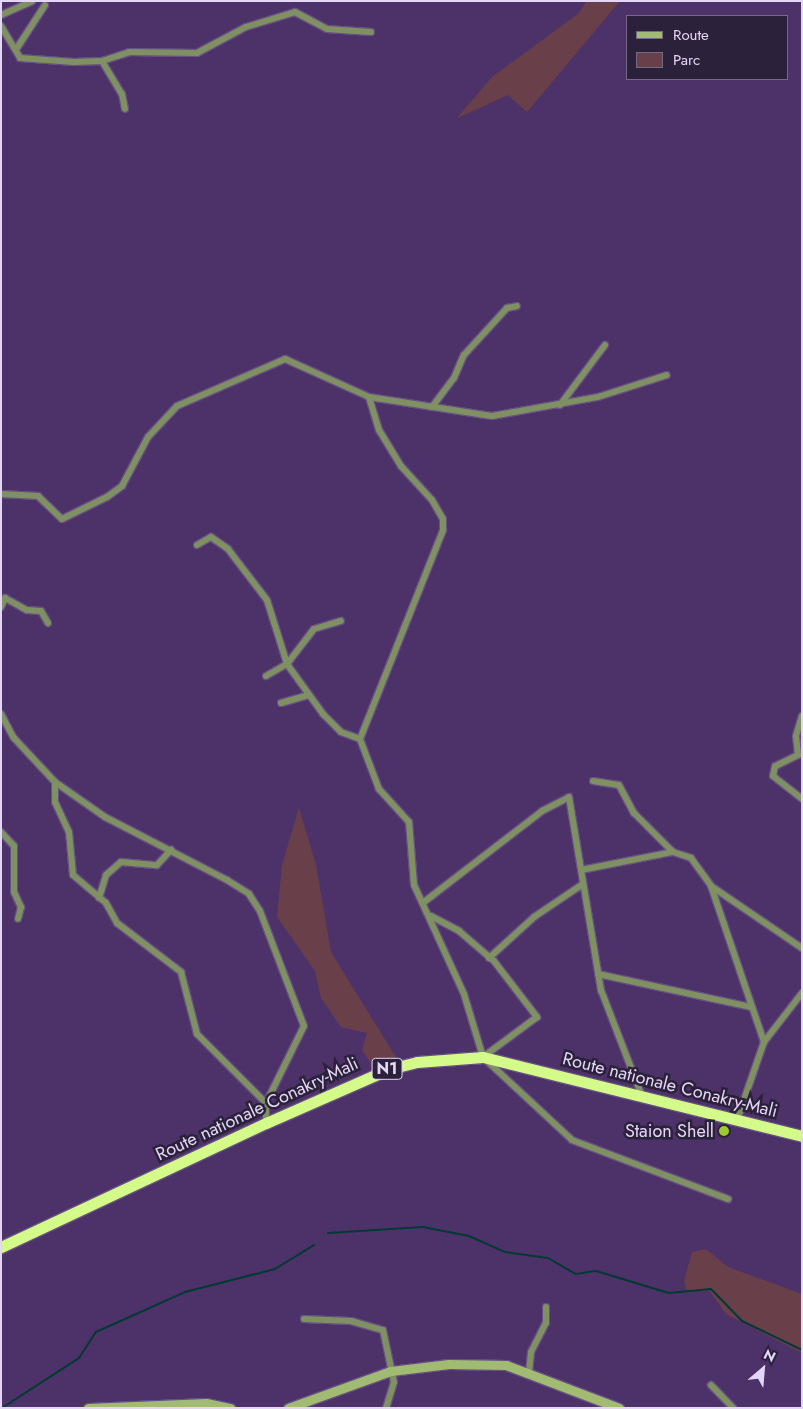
<!DOCTYPE html>
<html>
<head>
<meta charset="utf-8">
<style>
	body { margin:0 }
	#map { position:relative; width:803px; height:1409px; overflow:hidden; background:#4c3268; font-family:Jost,sans-serif }
	div>[style] { position:absolute }
	.green>* { inset:0; background:#69404a }
	.stream>* { height:2px; margin:-1px; padding:0 1px; transform-origin:1px; border-radius:1px; background:#033933 }
	.roads { filter:drop-shadow(1px 0 #675082) drop-shadow(-1px 0 #675082) drop-shadow(0 1px #675082) drop-shadow(0 -1px #675082) }
	.street>* { height:6px; margin:-3px; padding:0 3px; transform-origin:3px; border-radius:3px; background:#7f9063 }
	.secondary>* { height:9px; margin:-4.5px; padding:0 4.5px; transform-origin:4.5px; border-radius:4.5px; background:#a2bb73 }
	.highway>* { height:11px; margin:-5.5px; padding:0 5.5px; transform-origin:5.5px; border-radius:5.5px; background:#d4fb89 }
	.dots>* { width:14px; height:14px; translate:-50% -50%; box-sizing:border-box; border:2px solid #2c213a; border-radius:50% }
	span { translate:-50% -50%; white-space:nowrap; text-align:center; line-height:1.15; -webkit-text-stroke:5px #2c213a; paint-order:stroke }
	.shield-label span { padding:1px 4px; background:#2c213a; border:1px solid; border-radius:4px; -webkit-text-stroke-width:0 }
	.shield-label { font-size:16px; color:#e4d6f7; font-weight:700 }
	.street-label { font-size:18px; color:#e4d6f7 }
	.poi-label { font-size:18px; color:#e4d6f7 }
	.right { translate:-100% -50%; text-align:right }
	.frame { position:absolute; inset:0; border:2px solid #e4d6f7; pointer-events:none }
	.legend { position:absolute; left:626px; top:15px; width:162px; height:65px; box-sizing:border-box; background:#2c213a; border:1px solid #766986; margin:0; padding:6px 9px; list-style:none; font-size:15px; color:#e4d6f7 }
	.legend li { display:flex; align-items:center; gap:10px; height:25px }
	.legend b { width:25px; border:1px solid #766986 }
	.north { position:absolute; left:738px; top:1344px; width:50px; height:50px; -webkit-text-stroke:4px #2c213a; paint-order:stroke; rotate:27deg; font-size:14px; font-weight:700; line-height:20px; text-align:center; color:#e4d6f7 }
	.north::after { content:''; display:block; margin:auto; width:18px; height:22px; background:#e4d6f7; clip-path:polygon(50% 0,100% 100%,50% 72%,0 100%) }
</style>
</head>
<body>
<div id="map">
	<div class="green">
		<div style="clip-path:polygon(587px 1px,620px 1px,527px 112px,508px 95px,457px 118px,492px 77px,578px 14px)"></div>
		<div style="clip-path:polygon(299px 808px,316px 865px,331px 952px,397px 1059px,375px 1069px,362px 1050px,367px 1033px,341px 1027px,321px 998px,315px 971px,277px 917px,282px 865px)"></div>
		<div style="clip-path:polygon(706px 1249px,728px 1267px,802px 1294px,802px 1353px,726px 1314px,709px 1290px,687px 1292px,684px 1281px,692px 1252px)"></div>
	</div>
	<div class="stream">
		<div style="left:328px;top:1233px;width:95px;rotate:-3.6deg"></div>
		<div style="left:423px;top:1227px;width:47px;rotate:11.1deg"></div>
		<div style="left:469px;top:1236px;width:39px;rotate:24deg"></div>
		<div style="left:505px;top:1252px;width:43px;rotate:7.9deg"></div>
		<div style="left:548px;top:1258px;width:32px;rotate:30deg"></div>
		<div style="left:576px;top:1274px;width:20px;rotate:-9deg"></div>
		<div style="left:596px;top:1271px;width:76px;rotate:16.8deg"></div>
		<div style="left:669px;top:1293px;width:42px;rotate:-5.4deg"></div>
		<div style="left:711px;top:1289px;width:45px;rotate:45.9deg"></div>
		<div style="left:742px;top:1321px;width:67px;rotate:25.8deg"></div>
		<div style="left:2px;top:1408px;width:92px;rotate:-33deg"></div>
		<div style="left:79px;top:1358px;width:31px;rotate:-57deg"></div>
		<div style="left:96px;top:1332px;width:98px;rotate:-24.2deg"></div>
		<div style="left:185px;top:1292px;width:93px;rotate:-14.3deg"></div>
		<div style="left:275px;top:1269px;width:46px;rotate:-31.6deg"></div>
	</div>
	<div class="roads">
		<div class="street">
			<div style="left:1px;top:15px;width:34px;rotate:-24deg"></div>
			<div style="left:1px;top:26px;width:37px;rotate:59deg"></div>
			<div style="left:20px;top:58px;width:54px;rotate:4.2deg"></div>
			<div style="left:74px;top:62px;width:28px;rotate:-2deg"></div>
			<div style="left:102px;top:61px;width:28px;rotate:-18deg"></div>
			<div style="left:129px;top:52px;width:68px;rotate:0.8deg"></div>
			<div style="left:197px;top:53px;width:55px;rotate:-28deg"></div>
			<div style="left:246px;top:27px;width:51px;rotate:-17deg"></div>
			<div style="left:295px;top:12px;width:36px;rotate:28deg"></div>
			<div style="left:327px;top:29px;width:44px;rotate:3.9deg"></div>
			<div style="left:17px;top:48px;width:51px;rotate:-56.9deg"></div>
			<div style="left:102px;top:61px;width:39px;rotate:59deg"></div>
			<div style="left:122px;top:94px;width:15px;rotate:79deg"></div>
			<div style="left:560px;top:405px;width:75px;rotate:-53.1deg"></div>
			<div style="left:432px;top:407px;width:36px;rotate:-53deg"></div>
			<div style="left:454px;top:378px;width:25px;rotate:-67deg"></div>
			<div style="left:464px;top:355px;width:64px;rotate:-47.5deg"></div>
			<div style="left:507px;top:308px;width:10px;rotate:-11deg"></div>
			<div style="left:1px;top:494px;width:37px;rotate:3deg"></div>
			<div style="left:38px;top:496px;width:33px;rotate:44deg"></div>
			<div style="left:62px;top:519px;width:50px;rotate:-26.1deg"></div>
			<div style="left:107px;top:497px;width:19px;rotate:-36deg"></div>
			<div style="left:122px;top:486px;width:55px;rotate:-62deg"></div>
			<div style="left:148px;top:437px;width:42px;rotate:-46.9deg"></div>
			<div style="left:177px;top:406px;width:118px;rotate:-23.5deg"></div>
			<div style="left:285px;top:359px;width:92px;rotate:24.3deg"></div>
			<div style="left:197px;top:545px;width:16px;rotate:-30deg"></div>
			<div style="left:211px;top:537px;width:21px;rotate:35deg"></div>
			<div style="left:228px;top:549px;width:64px;rotate:52.6deg"></div>
			<div style="left:267px;top:600px;width:67px;rotate:72.6deg"></div>
			<div style="left:287px;top:664px;width:62px;rotate:54.2deg"></div>
			<div style="left:323px;top:714px;width:25px;rotate:45deg"></div>
			<div style="left:341px;top:732px;width:20px;rotate:20deg"></div>
			<div style="left:1px;top:607px;width:10px;rotate:-66deg"></div>
			<div style="left:5px;top:598px;width:25px;rotate:29deg"></div>
			<div style="left:27px;top:610px;width:14px;rotate:4deg"></div>
			<div style="left:41px;top:611px;width:14px;rotate:60deg"></div>
			<div style="left:266px;top:676px;width:24px;rotate:-30deg"></div>
			<div style="left:287px;top:664px;width:44px;rotate:-52.4deg"></div>
			<div style="left:314px;top:629px;width:28px;rotate:-17deg"></div>
			<div style="left:281px;top:703px;width:29px;rotate:-16deg"></div>
			<div style="left:1px;top:714px;width:27px;rotate:62deg"></div>
			<div style="left:14px;top:738px;width:60px;rotate:47deg"></div>
			<div style="left:55px;top:782px;width:61px;rotate:35deg"></div>
			<div style="left:105px;top:817px;width:137px;rotate:27.3deg"></div>
			<div style="left:227px;top:880px;width:26px;rotate:32deg"></div>
			<div style="left:249px;top:894px;width:20px;rotate:57deg"></div>
			<div style="left:260px;top:911px;width:123px;rotate:69.1deg"></div>
			<div style="left:304px;top:1026px;width:86px;rotate:116.3deg"></div>
			<div style="left:266px;top:1103px;width:20px;rotate:90deg"></div>
			<div style="left:802px;top:716px;width:21px;rotate:107deg"></div>
			<div style="left:796px;top:736px;width:19px;rotate:84deg"></div>
			<div style="left:798px;top:755px;width:25px;rotate:154deg"></div>
			<div style="left:775px;top:766px;width:10px;rotate:101deg"></div>
			<div style="left:773px;top:776px;width:37px;rotate:38deg"></div>
			<div style="left:593px;top:781px;width:26px;rotate:9deg"></div>
			<div style="left:619px;top:785px;width:32px;rotate:62deg"></div>
			<div style="left:634px;top:813px;width:55px;rotate:45deg"></div>
			<div style="left:673px;top:852px;width:19px;rotate:18deg"></div>
			<div style="left:691px;top:858px;width:34px;rotate:54deg"></div>
			<div style="left:711px;top:886px;width:165px;rotate:71.2deg"></div>
			<div style="left:55px;top:782px;width:20px;rotate:90deg"></div>
			<div style="left:55px;top:802px;width:33px;rotate:65deg"></div>
			<div style="left:69px;top:832px;width:43px;rotate:84.7deg"></div>
			<div style="left:73px;top:875px;width:43px;rotate:40.3deg"></div>
			<div style="left:106px;top:903px;width:23px;rotate:61deg"></div>
			<div style="left:117px;top:923px;width:81px;rotate:37.4deg"></div>
			<div style="left:181px;top:972px;width:64px;rotate:75.5deg"></div>
			<div style="left:197px;top:1034px;width:98px;rotate:45deg"></div>
			<div style="left:1px;top:832px;width:19px;rotate:47deg"></div>
			<div style="left:14px;top:846px;width:46px;rotate:90deg"></div>
			<div style="left:14px;top:892px;width:17px;rotate:65deg"></div>
			<div style="left:21px;top:907px;width:12px;rotate:104deg"></div>
			<div style="left:581px;top:870px;width:94px;rotate:-11.1deg"></div>
			<div style="left:711px;top:886px;width:110px;rotate:34.3deg"></div>
			<div style="left:99px;top:898px;width:24px;rotate:-73deg"></div>
			<div style="left:106px;top:875px;width:20px;rotate:-41deg"></div>
			<div style="left:121px;top:862px;width:36px;rotate:5deg"></div>
			<div style="left:157px;top:865px;width:21px;rotate:-47deg"></div>
			<div style="left:424px;top:902px;width:149px;rotate:-37.6deg"></div>
			<div style="left:542px;top:811px;width:30px;rotate:-27deg"></div>
			<div style="left:569px;top:797px;width:196px;rotate:80.6deg"></div>
			<div style="left:601px;top:990px;width:114px;rotate:68.9deg"></div>
			<div style="left:431px;top:916px;width:32px;rotate:28deg"></div>
			<div style="left:459px;top:931px;width:46px;rotate:40.6deg"></div>
			<div style="left:494px;top:961px;width:71px;rotate:52.5deg"></div>
			<div style="left:537px;top:1017px;width:67px;rotate:143.5deg"></div>
			<div style="left:483px;top:1057px;width:66px;rotate:-106.8deg"></div>
			<div style="left:464px;top:994px;width:120px;rotate:-114.6deg"></div>
			<div style="left:414px;top:885px;width:63px;rotate:-94.5deg"></div>
			<div style="left:409px;top:822px;width:45px;rotate:-132.3deg"></div>
			<div style="left:379px;top:789px;width:53px;rotate:-110.8deg"></div>
			<div style="left:360px;top:739px;width:225px;rotate:-68.3deg"></div>
			<div style="left:443px;top:530px;width:11px;rotate:-90deg"></div>
			<div style="left:443px;top:519px;width:22px;rotate:-120deg"></div>
			<div style="left:432px;top:500px;width:46px;rotate:-132.4deg"></div>
			<div style="left:401px;top:466px;width:42px;rotate:-121.4deg"></div>
			<div style="left:379px;top:430px;width:34px;rotate:-107deg"></div>
			<div style="left:369px;top:397px;width:124px;rotate:8.8deg"></div>
			<div style="left:492px;top:416px;width:108px;rotate:-10.2deg"></div>
			<div style="left:598px;top:397px;width:72px;rotate:-17.7deg"></div>
			<div style="left:489px;top:958px;width:61px;rotate:-42.3deg"></div>
			<div style="left:534px;top:917px;width:59px;rotate:-34deg"></div>
			<div style="left:598px;top:974px;width:157px;rotate:12.2deg"></div>
			<div style="left:486px;top:1060px;width:117px;rotate:42.9deg"></div>
			<div style="left:572px;top:1140px;width:167px;rotate:20.7deg"></div>
			<div style="left:737px;top:1120px;width:83px;rotate:-70.9deg"></div>
			<div style="left:764px;top:1042px;width:62px;rotate:-52.2deg"></div>
			<div style="left:304px;top:1319px;width:47px;rotate:2.4deg"></div>
			<div style="left:351px;top:1321px;width:33px;rotate:16deg"></div>
			<div style="left:383px;top:1330px;width:53px;rotate:78.1deg"></div>
			<div style="left:394px;top:1382px;width:27px;rotate:107deg"></div>
			<div style="left:529px;top:1372px;width:20px;rotate:-84deg"></div>
			<div style="left:531px;top:1352px;width:33px;rotate:-63deg"></div>
			<div style="left:546px;top:1323px;width:16px;rotate:-90deg"></div>
			<div style="left:711px;top:1385px;width:32px;rotate:46deg"></div>
		</div>
		<div class="secondary">
			<div style="left:88px;top:1408px;width:118px;rotate:-2.4deg"></div>
			<div style="left:206px;top:1403px;width:25px;rotate:12deg"></div>
			<div style="left:288px;top:1408px;width:109px;rotate:-19.8deg"></div>
			<div style="left:391px;top:1371px;width:58px;rotate:-6.9deg"></div>
			<div style="left:449px;top:1364px;width:57px;rotate:1deg"></div>
			<div style="left:506px;top:1365px;width:121px;rotate:20.8deg"></div>
		</div>
		<div class="highway">
			<div style="left:1px;top:1247px;width:293px;rotate:-25.1deg"></div>
			<div style="left:266px;top:1123px;width:134px;rotate:-23.7deg"></div>
			<div style="left:389px;top:1069px;width:29px;rotate:-14deg"></div>
			<div style="left:417px;top:1062px;width:66px;rotate:-4.3deg"></div>
			<div style="left:483px;top:1057px;width:329px;rotate:13.9deg"></div>
		</div>
	</div>
	<div class="dots">
		<div style="left:724px;top:1131px;background:#9eca2e"></div>
	</div>
	<div class="shield-label">
		<span style="left:387px;top:1069px">N1</span>
	</div>
	<div class="street-label">
		<span style="left:670px;top:1085px;rotate:14deg">Route nationale Conakry-Mali</span>
		<span style="left:257px;top:1109px;rotate:-25deg">Route nationale Conakry-Mali</span>
	</div>
	<div class="poi-label">
		<span class="right" style="left:714px;top:1131px">Staion Shell</span>
	</div>
	<div class="frame"></div>
	<ul class="legend">
	<li><b style="height:6px;background:#a2bb73"></b>Route</li>
	<li><b style="height:14px;background:#69404a"></b>Parc</li>
	</ul>
	<div class="north">N</div>
</div>
</body>
</html>
